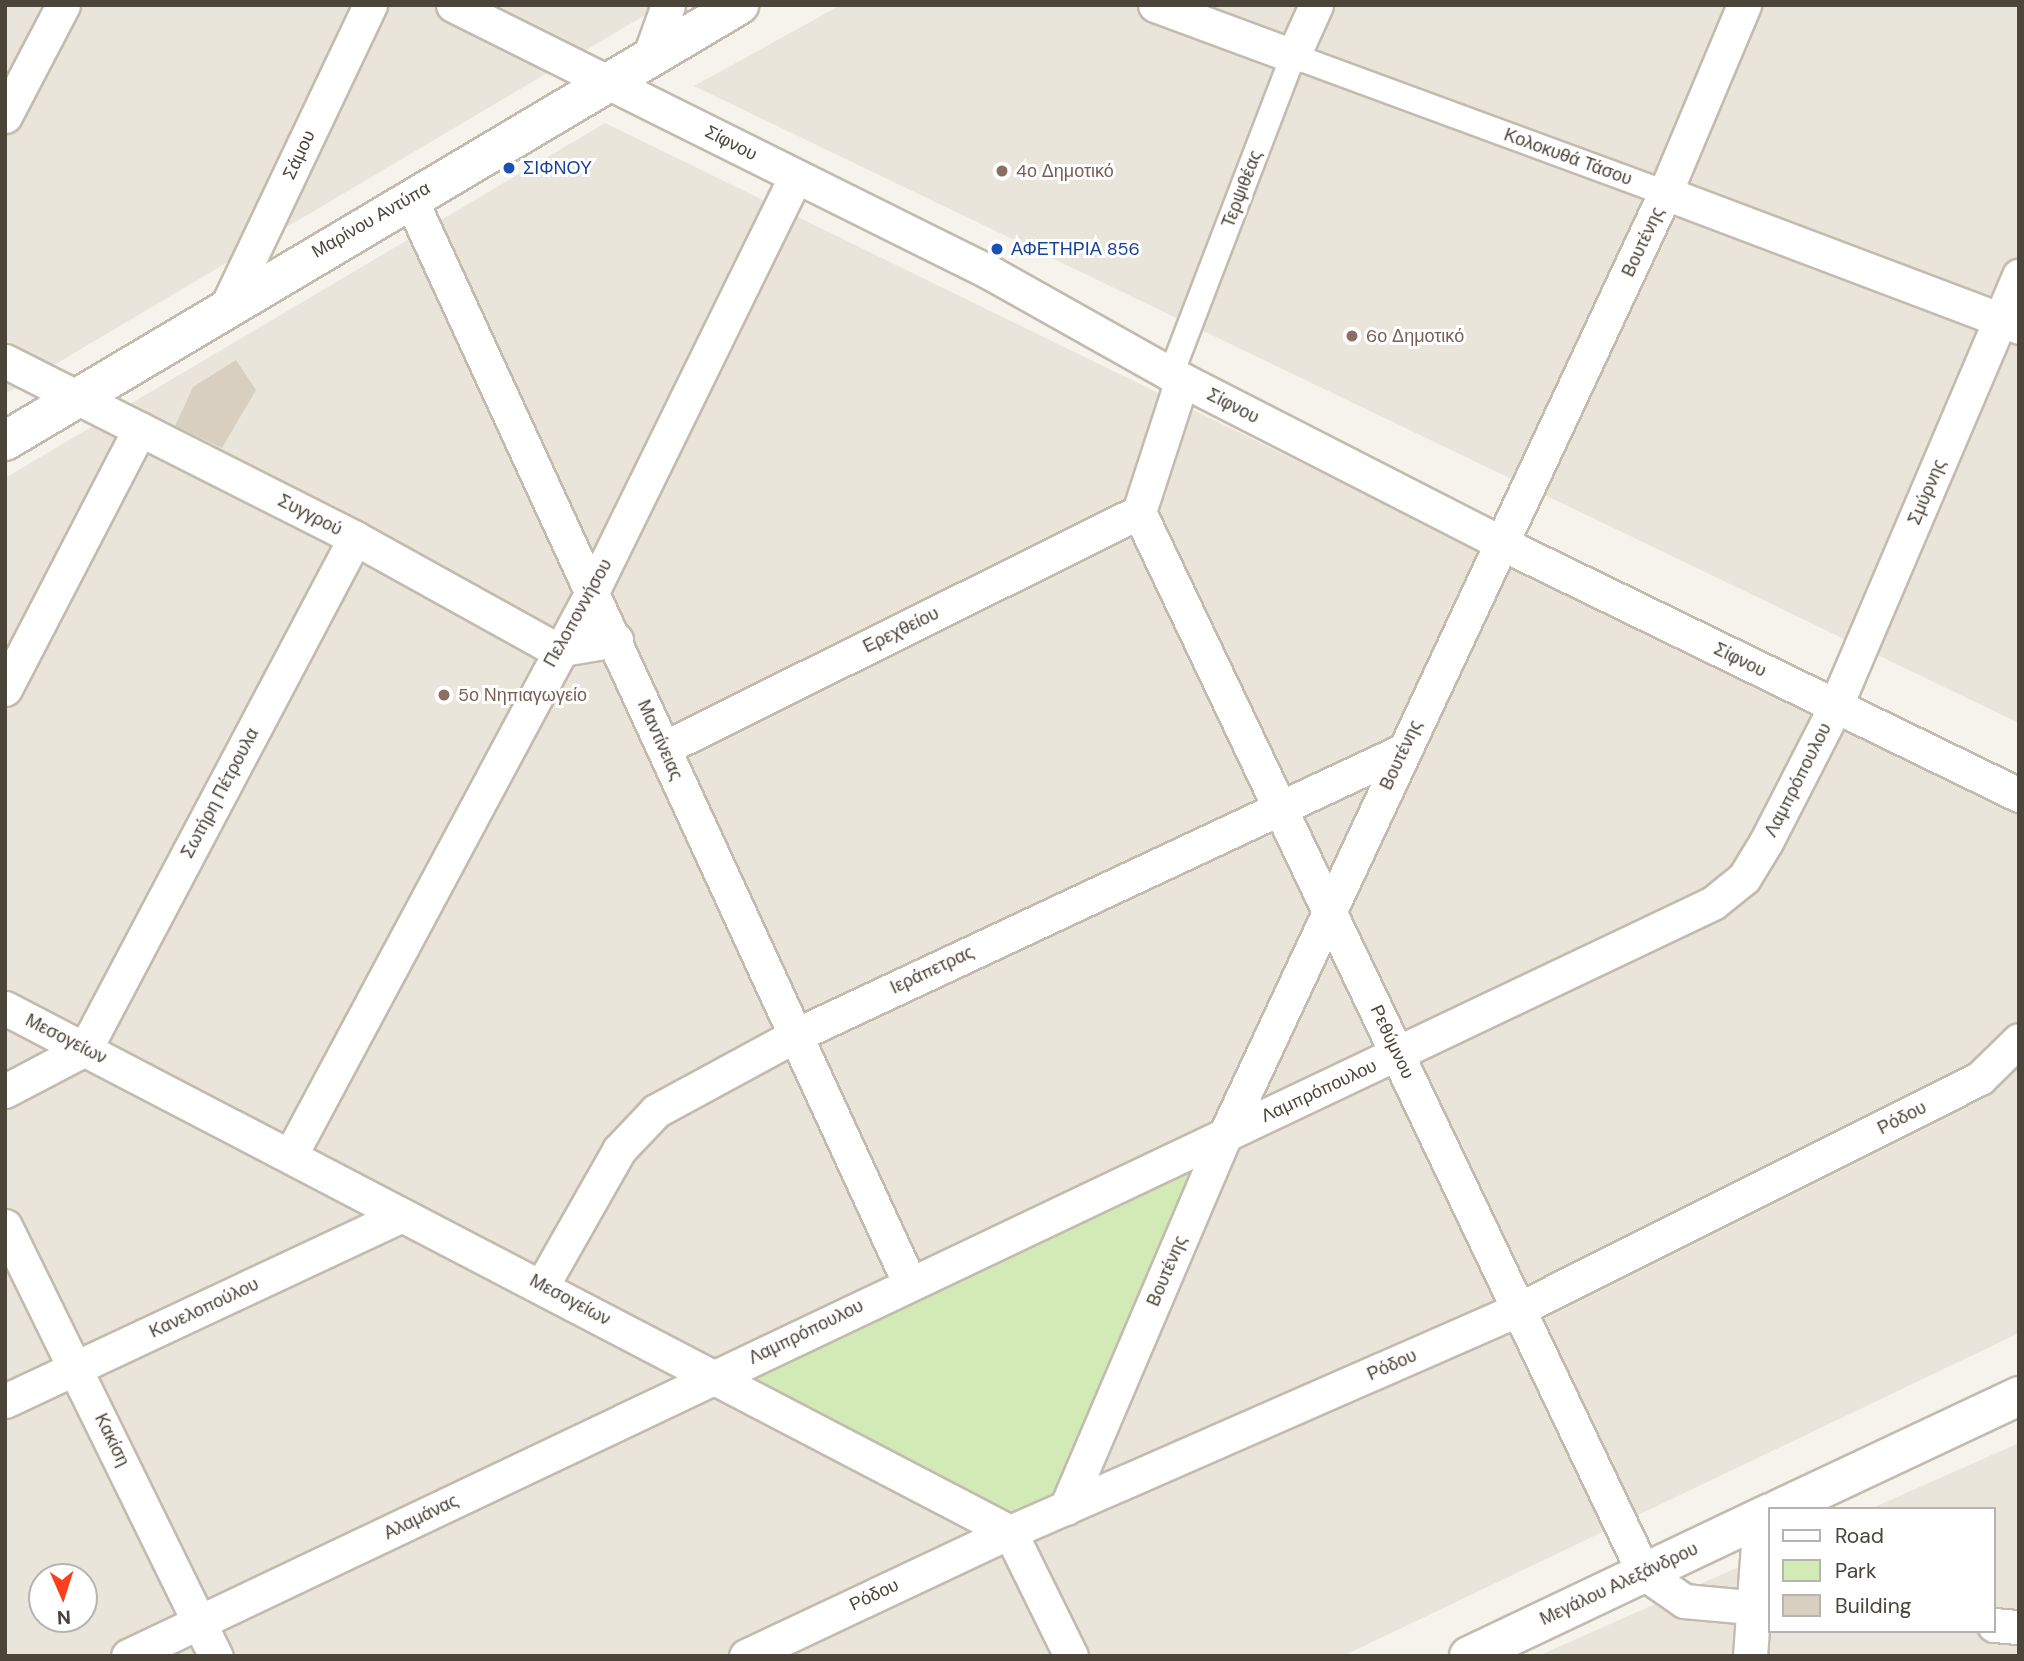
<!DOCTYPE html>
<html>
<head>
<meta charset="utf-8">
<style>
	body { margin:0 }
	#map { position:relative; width:2024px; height:1661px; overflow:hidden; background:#f6f3ec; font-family:"DM Sans",sans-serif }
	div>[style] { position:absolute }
	.residential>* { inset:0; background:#eae5da }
	.green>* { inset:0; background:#d2eab5 }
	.building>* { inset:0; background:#d8cfc1 }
	.roads { filter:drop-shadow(2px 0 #c2bbae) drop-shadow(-2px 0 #c2bbae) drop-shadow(0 2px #c2bbae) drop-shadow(0 -2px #c2bbae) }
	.pedestrian>* { height:24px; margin:-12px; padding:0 12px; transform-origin:12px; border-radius:12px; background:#fff }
	.minor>* { height:33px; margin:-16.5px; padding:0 16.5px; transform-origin:16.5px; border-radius:16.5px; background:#fff }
	.tertiary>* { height:38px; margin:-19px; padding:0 19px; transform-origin:19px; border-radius:19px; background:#fff }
	.dots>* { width:19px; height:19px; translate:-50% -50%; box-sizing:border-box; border:4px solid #fff; border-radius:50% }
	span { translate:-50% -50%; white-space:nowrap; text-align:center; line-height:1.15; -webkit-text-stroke:6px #fff; paint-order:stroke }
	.street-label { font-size:18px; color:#4b4439 }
	.transit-label { font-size:18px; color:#164399 }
	.left { translate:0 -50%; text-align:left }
	.education-label { font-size:18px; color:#785e54 }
	.frame { position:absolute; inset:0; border:7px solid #4b4439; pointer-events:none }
	.legend { position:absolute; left:1768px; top:1507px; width:228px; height:126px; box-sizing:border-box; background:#fff; border:2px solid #b7b4b0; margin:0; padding:9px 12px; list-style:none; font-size:21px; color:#4b4439 }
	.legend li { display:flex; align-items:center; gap:14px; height:35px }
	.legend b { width:35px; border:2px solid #b7b4b0 }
	.north { position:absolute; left:28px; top:1563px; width:70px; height:70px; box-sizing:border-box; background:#fff; border:2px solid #b7b4b0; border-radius:50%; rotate:177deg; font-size:19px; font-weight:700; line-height:28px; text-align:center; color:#4b4439 }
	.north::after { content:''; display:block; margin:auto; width:24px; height:32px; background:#fc3f1d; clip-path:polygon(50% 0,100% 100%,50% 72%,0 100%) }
</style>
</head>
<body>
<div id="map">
	<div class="residential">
		<div style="clip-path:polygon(5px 5px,662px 5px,5px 394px)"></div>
		<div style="clip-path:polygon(841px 5px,2019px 5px,2019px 723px,694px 86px)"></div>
		<div style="clip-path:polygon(evenodd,605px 123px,2019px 813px,2019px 1333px,1343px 1656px,5px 1656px,5px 478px,605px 123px,42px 1577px,84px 1577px,84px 1619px,42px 1619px,42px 1577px)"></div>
		<div style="clip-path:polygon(2019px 1443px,2019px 1656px,1538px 1656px,1770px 1553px,1770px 1631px,1994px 1631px,1994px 1509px,1870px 1509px)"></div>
	</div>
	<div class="green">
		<div style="clip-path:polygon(1207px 1154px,1057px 1498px,1005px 1519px,739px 1378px)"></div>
	</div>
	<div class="building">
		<div style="clip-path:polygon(236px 360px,256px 390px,222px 448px,175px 426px,193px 387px)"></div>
	</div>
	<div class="roads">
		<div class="pedestrian">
			<div style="left:1171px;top:374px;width:341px;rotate:-69deg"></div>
			<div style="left:1293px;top:56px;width:396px;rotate:20.2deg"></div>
		</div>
		<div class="minor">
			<div style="left:453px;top:5px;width:599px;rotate:26.48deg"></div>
			<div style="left:989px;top:272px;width:209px;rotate:29.3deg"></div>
			<div style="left:1171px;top:374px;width:373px;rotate:27.1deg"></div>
			<div style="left:1503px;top:544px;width:574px;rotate:25.94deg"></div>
			<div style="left:1155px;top:5px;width:147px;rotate:20.3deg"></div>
			<div style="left:1293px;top:56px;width:56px;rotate:-65.7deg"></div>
			<div style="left:650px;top:55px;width:53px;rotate:-70.2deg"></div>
			<div style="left:5px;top:116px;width:125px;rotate:-62.4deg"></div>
			<div style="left:1665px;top:193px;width:379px;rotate:20.7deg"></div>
			<div style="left:410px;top:198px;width:1193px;rotate:65.28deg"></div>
			<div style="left:228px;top:304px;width:331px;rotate:-64.6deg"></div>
			<div style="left:5px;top:361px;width:392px;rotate:26.8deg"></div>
			<div style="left:355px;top:538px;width:231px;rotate:29deg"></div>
			<div style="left:557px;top:650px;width:60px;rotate:-9.6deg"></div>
			<div style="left:1139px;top:512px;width:1175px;rotate:64.55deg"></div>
			<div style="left:1644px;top:1573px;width:49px;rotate:35deg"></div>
			<div style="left:1684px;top:1601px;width:86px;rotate:5.3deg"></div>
			<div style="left:1139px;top:512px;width:139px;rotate:-72deg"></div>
			<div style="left:5px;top:689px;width:293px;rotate:-62.6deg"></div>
			<div style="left:664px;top:748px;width:530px;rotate:-26.42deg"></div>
			<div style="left:5px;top:1008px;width:1133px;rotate:27.54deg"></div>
			<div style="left:1010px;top:1532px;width:138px;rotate:63.8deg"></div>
			<div style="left:5px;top:1091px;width:90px;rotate:-27.7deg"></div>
			<div style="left:85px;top:1049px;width:578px;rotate:-62.15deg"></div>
			<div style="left:290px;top:1156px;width:640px;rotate:-61.83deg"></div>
			<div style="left:592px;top:592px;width:463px;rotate:-63.9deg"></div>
			<div style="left:5px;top:1226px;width:479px;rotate:63.9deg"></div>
			<div style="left:543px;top:1284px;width:154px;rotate:-60.4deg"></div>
			<div style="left:619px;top:1150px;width:54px;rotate:-46.5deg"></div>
			<div style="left:656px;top:1111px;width:159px;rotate:-28.5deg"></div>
			<div style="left:796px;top:1035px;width:669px;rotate:-25.11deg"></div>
			<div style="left:5px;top:1401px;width:438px;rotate:-25.1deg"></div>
			<div style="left:1066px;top:1508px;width:405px;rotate:-66.9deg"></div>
			<div style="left:1225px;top:1135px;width:1040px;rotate:-64.96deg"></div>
			<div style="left:1665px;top:193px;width:204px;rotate:-67.2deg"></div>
			<div style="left:1994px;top:1625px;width:25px;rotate:5deg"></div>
			<div style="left:128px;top:1656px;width:1755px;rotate:-25.41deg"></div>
			<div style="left:1713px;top:903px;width:40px;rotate:-39deg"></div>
			<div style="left:1744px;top:878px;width:42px;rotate:-58.6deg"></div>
			<div style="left:1766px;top:842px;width:152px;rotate:-62.9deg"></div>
			<div style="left:1835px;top:707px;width:469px;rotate:-66.9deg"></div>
			<div style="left:746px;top:1656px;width:292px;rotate:-25.2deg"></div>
			<div style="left:1010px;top:1532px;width:553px;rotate:-23.65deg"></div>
			<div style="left:1517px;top:1310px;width:518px;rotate:-26.61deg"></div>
			<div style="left:1980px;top:1078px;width:54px;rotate:-44.3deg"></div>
			<div style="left:1750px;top:1656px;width:138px;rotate:-85.9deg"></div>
		</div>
		<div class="tertiary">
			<div style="left:5px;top:441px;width:854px;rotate:-30.71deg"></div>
			<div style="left:1779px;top:1509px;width:265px;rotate:-25.2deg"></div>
			<div style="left:1469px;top:1656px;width:333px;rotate:-25.4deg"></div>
		</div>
	</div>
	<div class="dots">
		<div style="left:509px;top:168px;background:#1a4fb4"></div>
		<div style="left:1002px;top:171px;background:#8d6e63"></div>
		<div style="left:997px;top:249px;background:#1a4fb4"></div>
		<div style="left:1352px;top:336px;background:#8d6e63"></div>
		<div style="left:444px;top:695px;background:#8d6e63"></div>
	</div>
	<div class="street-label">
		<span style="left:731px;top:143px;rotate:27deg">Σίφνου</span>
		<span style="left:299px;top:155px;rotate:-65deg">Σάμου</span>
		<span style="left:1568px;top:157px;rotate:20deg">Κολοκυθά Τάσου</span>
		<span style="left:1242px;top:189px;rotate:-69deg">Τερψιθέας</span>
		<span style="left:371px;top:220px;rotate:-30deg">Μαρίνου Αντύπα</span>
		<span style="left:1643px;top:242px;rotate:-65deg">Βουτένης</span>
		<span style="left:1233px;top:406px;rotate:27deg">Σίφνου</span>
		<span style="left:1927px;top:492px;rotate:-67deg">Σμύρνης</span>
		<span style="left:310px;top:515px;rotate:27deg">Συγγρού</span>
		<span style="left:578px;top:613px;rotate:-61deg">Πελοποννήσου</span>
		<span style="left:901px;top:630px;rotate:-26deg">Ερεχθείου</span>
		<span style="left:1740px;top:660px;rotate:26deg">Σίφνου</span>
		<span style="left:660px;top:740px;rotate:66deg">Μαντίνειας</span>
		<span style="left:1401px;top:755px;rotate:-65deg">Βουτένης</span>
		<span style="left:1798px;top:780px;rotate:-63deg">Λαμπρόπουλου</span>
		<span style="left:220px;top:793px;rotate:-62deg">Σωτήρη Πέτρουλα</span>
		<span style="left:932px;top:970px;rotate:-25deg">Ιεράπετρας</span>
		<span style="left:66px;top:1039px;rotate:27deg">Μεσογείων</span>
		<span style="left:1392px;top:1042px;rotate:65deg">Ρεθύμνου</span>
		<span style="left:1319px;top:1091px;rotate:-25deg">Λαμπρόπουλου</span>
		<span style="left:1902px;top:1118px;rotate:-27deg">Ρόδου</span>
		<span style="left:1167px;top:1271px;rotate:-67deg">Βουτένης</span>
		<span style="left:570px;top:1300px;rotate:28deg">Μεσογείων</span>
		<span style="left:204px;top:1308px;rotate:-25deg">Κανελοπούλου</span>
		<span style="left:806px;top:1332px;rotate:-26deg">Λαμπρόπουλου</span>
		<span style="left:1392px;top:1365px;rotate:-24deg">Ρόδου</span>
		<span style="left:112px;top:1440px;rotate:64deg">Κακίση</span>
		<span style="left:421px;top:1517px;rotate:-26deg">Αλαμάνας</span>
		<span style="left:1619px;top:1584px;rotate:-25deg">Μεγάλου Αλεξάνδρου</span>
		<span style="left:874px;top:1595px;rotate:-25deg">Ρόδου</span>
	</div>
	<div class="transit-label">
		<span class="left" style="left:523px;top:168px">ΣΙΦΝΟΥ</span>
		<span class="left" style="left:1011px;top:249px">ΑΦΕΤΗΡΙΑ 856</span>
	</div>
	<div class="education-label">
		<span class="left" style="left:1016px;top:171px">4ο Δημοτικό</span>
		<span class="left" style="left:1366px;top:336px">6ο Δημοτικό</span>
		<span class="left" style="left:458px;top:695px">5ο Νηπιαγωγείο</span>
	</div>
	<div class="frame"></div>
	<ul class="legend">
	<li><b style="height:9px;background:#fff"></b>Road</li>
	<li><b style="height:19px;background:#d2eab5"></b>Park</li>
	<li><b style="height:19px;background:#d8cfc1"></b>Building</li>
	</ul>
	<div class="north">N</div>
</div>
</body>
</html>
